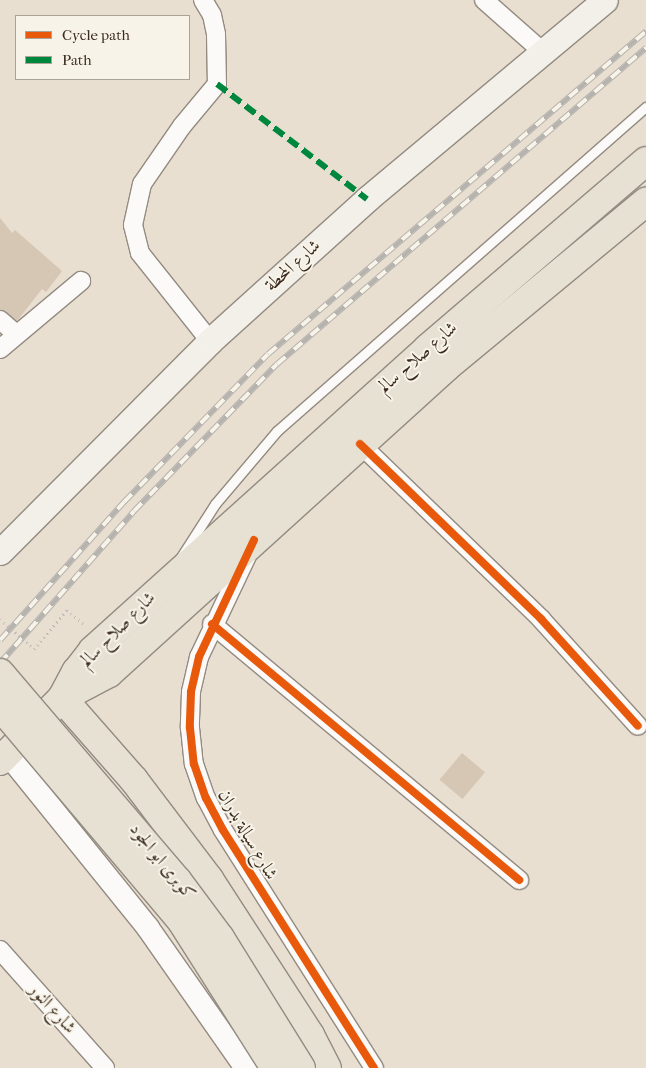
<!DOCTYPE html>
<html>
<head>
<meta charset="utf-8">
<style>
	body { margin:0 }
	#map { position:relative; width:646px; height:1068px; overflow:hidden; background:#e8dfd0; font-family:"IM FELL French Canon",Amiri,serif }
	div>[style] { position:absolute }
	.building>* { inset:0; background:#d6c6b4; transform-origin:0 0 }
	.path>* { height:3px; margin-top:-1.5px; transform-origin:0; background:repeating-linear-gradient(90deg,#bfbbb7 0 1px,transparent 0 5px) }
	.roads { filter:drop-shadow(1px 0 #938b81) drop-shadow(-1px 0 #938b81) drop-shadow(0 1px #938b81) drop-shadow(0 -1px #938b81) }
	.service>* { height:9px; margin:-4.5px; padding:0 4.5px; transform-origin:4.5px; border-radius:4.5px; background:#fcfaf8 }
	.minor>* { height:18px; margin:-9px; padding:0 9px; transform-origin:9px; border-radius:9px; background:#fcfaf8 }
	.tertiary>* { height:22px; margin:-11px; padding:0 11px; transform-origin:11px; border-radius:11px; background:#fcfaf8 }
	.secondary>* { height:25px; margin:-12.5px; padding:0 12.5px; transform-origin:12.5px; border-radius:12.5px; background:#f3f0ea }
	.primary>* { height:28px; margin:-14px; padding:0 14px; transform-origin:14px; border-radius:14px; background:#e6e1d3 }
	.rail>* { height:5.5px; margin-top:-2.75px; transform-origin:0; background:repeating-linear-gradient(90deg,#f7f3e8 0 11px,#b6b3af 0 22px); box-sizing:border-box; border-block:1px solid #b6b3af }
	.path-bridge>* { height:3px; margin-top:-1.5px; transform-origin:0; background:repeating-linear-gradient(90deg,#bfbbb7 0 1px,transparent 0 5px) }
	.bridges { filter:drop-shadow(1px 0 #938b81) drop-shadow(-1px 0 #938b81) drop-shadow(0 1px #938b81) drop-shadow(0 -1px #938b81) }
	.primary-bridge>* { height:28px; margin:-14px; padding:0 14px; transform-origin:14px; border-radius:14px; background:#e6e1d3 }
	.quiet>* { height:6px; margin-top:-3px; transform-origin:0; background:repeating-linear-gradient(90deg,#00873e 0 12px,transparent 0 18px) }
	.cycleway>* { height:8px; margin:-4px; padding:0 4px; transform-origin:4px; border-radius:4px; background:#e8590c }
	span { translate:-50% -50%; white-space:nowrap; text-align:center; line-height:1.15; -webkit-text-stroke:4px #f7f3e8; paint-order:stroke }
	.street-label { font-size:18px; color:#3b2a1e }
	.legend { position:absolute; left:15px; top:15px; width:175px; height:65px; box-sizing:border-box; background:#f7f3e8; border:1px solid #aca397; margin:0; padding:6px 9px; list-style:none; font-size:15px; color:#3b2a1e }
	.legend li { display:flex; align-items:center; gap:10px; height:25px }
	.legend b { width:25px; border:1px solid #aca397 }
</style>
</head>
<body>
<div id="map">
	<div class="building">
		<div style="clip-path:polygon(0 218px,12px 233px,15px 230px,62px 271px,46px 292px,42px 289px,17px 321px,0 310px)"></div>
		<div style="left:462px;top:753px;width:30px;height:35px;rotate:40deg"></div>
	</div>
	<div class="path">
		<div style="left:34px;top:649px;width:51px;rotate:-49.8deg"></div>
		<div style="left:67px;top:610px;width:22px;rotate:39deg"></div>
	</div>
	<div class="roads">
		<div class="service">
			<div style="left:181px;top:557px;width:63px;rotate:-57.3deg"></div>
			<div style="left:215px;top:504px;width:96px;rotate:-49.7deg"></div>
			<div style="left:277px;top:431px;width:491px;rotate:-41.3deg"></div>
		</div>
		<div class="minor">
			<div style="left:203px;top:0;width:17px;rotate:59deg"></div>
			<div style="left:212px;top:15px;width:19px;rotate:78deg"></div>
			<div style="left:216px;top:34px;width:50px;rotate:88.9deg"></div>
			<div style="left:217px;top:84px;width:55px;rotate:129.8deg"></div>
			<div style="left:182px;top:126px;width:70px;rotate:124.6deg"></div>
			<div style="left:142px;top:184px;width:42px;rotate:102.4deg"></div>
			<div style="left:133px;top:225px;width:29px;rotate:76deg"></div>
			<div style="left:140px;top:253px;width:112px;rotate:51.5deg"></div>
			<div style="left:484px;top:0;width:79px;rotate:41.4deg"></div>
			<div style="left:0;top:320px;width:21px;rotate:41deg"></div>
			<div style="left:0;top:349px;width:106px;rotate:-40deg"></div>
			<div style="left:360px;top:444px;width:252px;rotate:44deg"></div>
			<div style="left:541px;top:619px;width:144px;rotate:47.8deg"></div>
			<div style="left:247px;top:556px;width:112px;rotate:115.4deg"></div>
			<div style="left:199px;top:657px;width:36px;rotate:103deg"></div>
			<div style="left:191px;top:692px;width:36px;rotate:92deg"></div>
			<div style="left:190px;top:728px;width:36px;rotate:84deg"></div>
			<div style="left:194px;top:764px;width:36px;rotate:71deg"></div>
			<div style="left:206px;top:798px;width:36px;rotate:62deg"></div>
			<div style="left:223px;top:830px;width:282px;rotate:57.6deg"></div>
			<div style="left:212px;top:624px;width:400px;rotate:39.8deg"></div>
			<div style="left:0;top:950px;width:158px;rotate:48.3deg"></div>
		</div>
		<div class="tertiary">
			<div style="left:7px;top:753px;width:225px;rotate:51.1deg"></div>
			<div style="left:148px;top:928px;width:171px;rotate:55deg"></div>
		</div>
		<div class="secondary">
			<div style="left:0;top:552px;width:298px;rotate:-45.1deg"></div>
			<div style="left:210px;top:341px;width:212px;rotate:-42.1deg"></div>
			<div style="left:367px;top:199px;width:310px;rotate:-39.9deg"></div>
		</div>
		<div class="primary">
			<div style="left:62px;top:698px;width:53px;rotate:-28deg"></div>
			<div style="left:109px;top:673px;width:454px;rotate:-42.2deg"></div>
			<div style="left:445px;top:368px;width:261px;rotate:-39.6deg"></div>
			<div style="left:62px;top:698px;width:109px;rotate:48.7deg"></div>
			<div style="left:134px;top:780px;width:124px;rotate:52.9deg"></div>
			<div style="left:209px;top:879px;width:186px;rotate:57.1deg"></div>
			<div style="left:310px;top:1035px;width:37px;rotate:63deg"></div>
			<div style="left:0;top:761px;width:88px;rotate:-45.5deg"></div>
			<div style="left:62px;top:698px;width:30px;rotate:-62deg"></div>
			<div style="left:76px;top:672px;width:28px;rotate:-52deg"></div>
			<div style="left:93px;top:650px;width:451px;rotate:-42deg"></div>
			<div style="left:428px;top:348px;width:287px;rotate:-40.6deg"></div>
		</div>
	</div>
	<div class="rail">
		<div style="left:0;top:640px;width:186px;rotate:-48.1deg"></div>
		<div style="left:124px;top:502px;width:206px;rotate:-45.8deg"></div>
		<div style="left:268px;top:354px;width:497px;rotate:-40.5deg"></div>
		<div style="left:0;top:663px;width:203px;rotate:-48.6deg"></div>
		<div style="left:134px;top:511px;width:205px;rotate:-45.8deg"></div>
		<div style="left:277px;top:364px;width:486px;rotate:-40.6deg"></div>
	</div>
	<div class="path-bridge">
		<div style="left:0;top:619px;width:45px;rotate:41.4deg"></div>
	</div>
	<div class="bridges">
		<div class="primary-bridge">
			<div style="left:0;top:673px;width:272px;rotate:49.5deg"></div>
			<div style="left:177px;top:880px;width:72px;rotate:53.4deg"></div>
			<div style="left:220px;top:938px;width:153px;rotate:58.1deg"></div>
			<div style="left:0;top:706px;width:280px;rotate:49.8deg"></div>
			<div style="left:181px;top:920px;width:175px;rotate:57.6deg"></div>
		</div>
	</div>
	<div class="quiet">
		<div style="left:217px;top:84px;width:189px;rotate:37.5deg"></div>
	</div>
	<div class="cycleway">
		<div style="left:360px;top:444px;width:252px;rotate:44deg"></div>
		<div style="left:541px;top:619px;width:144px;rotate:47.8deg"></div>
		<div style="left:254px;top:540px;width:129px;rotate:115.2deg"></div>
		<div style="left:199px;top:657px;width:36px;rotate:103deg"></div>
		<div style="left:191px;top:692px;width:36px;rotate:92deg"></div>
		<div style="left:190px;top:728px;width:36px;rotate:84deg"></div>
		<div style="left:194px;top:764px;width:36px;rotate:71deg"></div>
		<div style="left:206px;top:798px;width:36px;rotate:62deg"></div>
		<div style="left:223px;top:830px;width:282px;rotate:57.6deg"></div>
		<div style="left:212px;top:624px;width:400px;rotate:39.8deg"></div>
	</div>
	<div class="street-label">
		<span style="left:293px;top:266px;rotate:-42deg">شارع المحطة</span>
		<span style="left:418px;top:358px;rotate:-41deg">شارع صلاح سالم</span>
		<span style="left:118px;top:630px;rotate:-45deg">شارع صلاح سالم</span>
		<span style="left:247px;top:835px;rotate:60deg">شارع سيالة بدران</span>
		<span style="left:162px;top:862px;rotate:51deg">كوبرى ابو الجود</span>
		<span style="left:52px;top:1009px;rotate:48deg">شارع النور</span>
	</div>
	<ul class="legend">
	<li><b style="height:6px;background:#e8590c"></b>Cycle path</li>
	<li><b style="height:6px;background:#00873e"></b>Path</li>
	</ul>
</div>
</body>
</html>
